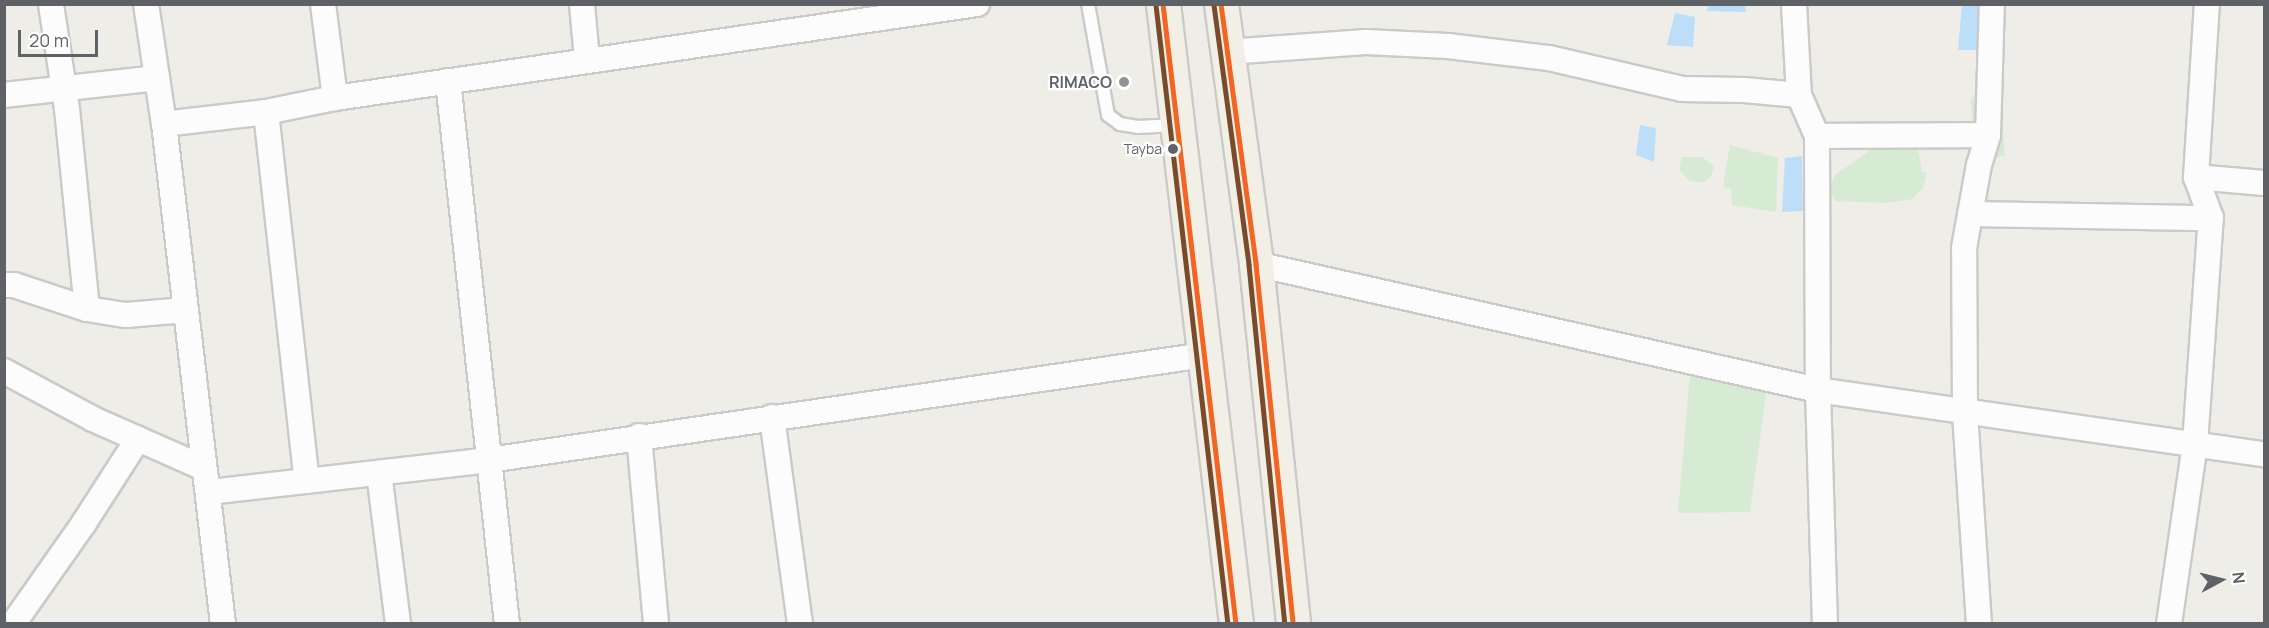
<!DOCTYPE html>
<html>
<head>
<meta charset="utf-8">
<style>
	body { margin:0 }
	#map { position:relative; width:2269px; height:628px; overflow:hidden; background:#eeede8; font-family:Manrope,sans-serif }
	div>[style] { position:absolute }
	.green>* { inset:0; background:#d6ead4 }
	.water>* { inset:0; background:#bddef8 }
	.roads { filter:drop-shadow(2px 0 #cacac9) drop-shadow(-2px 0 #cacac9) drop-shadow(0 2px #cacac9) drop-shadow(0 -2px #cacac9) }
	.service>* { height:12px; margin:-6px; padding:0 6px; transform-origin:6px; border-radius:6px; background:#fcfcfc }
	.minor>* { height:24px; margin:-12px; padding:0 12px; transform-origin:12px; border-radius:12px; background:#fcfcfc }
	.trunk>* { height:33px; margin:-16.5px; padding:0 16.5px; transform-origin:16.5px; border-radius:16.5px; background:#f2f0e6 }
	.bus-1>* { height:4.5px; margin:-2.25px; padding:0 2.25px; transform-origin:2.25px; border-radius:2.25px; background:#f26522 }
	.bus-2>* { height:4.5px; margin:-2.25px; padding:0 2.25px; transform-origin:2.25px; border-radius:2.25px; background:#7a4b2a }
	.dots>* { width:16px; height:16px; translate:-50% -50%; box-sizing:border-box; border:3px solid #fff; border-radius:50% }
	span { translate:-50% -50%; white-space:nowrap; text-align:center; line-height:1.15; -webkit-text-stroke:4.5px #fff; paint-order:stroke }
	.bus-label { font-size:14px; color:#5e6267 }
	.right { translate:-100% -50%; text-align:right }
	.poi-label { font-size:16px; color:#5e6267; font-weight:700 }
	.frame { position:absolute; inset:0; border:6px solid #5e6267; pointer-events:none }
	.north { position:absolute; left:2191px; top:550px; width:60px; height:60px; -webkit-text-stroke:4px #fff; paint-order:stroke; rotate:83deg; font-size:16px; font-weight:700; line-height:24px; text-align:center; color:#5e6267 }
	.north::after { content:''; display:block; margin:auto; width:21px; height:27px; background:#5e6267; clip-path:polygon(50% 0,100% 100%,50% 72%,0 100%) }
	.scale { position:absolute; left:18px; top:30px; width:80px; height:27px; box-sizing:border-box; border:3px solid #5e6267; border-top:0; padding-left:8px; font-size:18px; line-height:21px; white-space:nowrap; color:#5e6267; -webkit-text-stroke:4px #fff; paint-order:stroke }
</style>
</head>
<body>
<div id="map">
	<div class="green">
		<div style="clip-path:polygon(1999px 77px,2005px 156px,1975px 162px,1971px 100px,1982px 81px)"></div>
		<div style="clip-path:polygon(1898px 138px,1918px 148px,1922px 172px,1927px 173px,1923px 188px,1912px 199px,1886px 203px,1836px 201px,1829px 190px,1835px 175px,1878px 145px)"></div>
		<div style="clip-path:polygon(1730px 145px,1778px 158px,1776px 212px,1732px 205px,1731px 188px,1723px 187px)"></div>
		<div style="clip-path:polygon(1682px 157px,1702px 157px,1714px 166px,1711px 176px,1704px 182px,1690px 181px,1679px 170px)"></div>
		<div style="clip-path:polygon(1691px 363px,1768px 379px,1750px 512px,1678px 513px)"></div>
	</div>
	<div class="water">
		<div style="clip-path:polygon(1745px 4px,1746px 12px,1707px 11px,1708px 5px)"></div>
		<div style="clip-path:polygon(1962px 5px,1979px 5px,1979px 50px,1958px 50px)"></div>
		<div style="clip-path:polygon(1675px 13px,1695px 17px,1693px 47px,1667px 45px)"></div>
		<div style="clip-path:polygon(1640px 125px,1656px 128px,1654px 162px,1636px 155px)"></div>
		<div style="clip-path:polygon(1802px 156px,1803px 211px,1782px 212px,1785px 158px)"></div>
	</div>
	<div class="roads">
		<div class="service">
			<div style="left:1088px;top:4px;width:113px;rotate:79.8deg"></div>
			<div style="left:1108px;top:115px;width:15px;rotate:37deg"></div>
			<div style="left:1120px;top:124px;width:18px;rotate:9deg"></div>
			<div style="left:1138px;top:127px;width:38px;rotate:-3deg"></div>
		</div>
		<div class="minor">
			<div style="left:146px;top:4px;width:121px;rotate:81.5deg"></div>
			<div style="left:164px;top:124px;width:503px;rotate:83.27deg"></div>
			<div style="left:323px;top:4px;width:95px;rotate:82.7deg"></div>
			<div style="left:582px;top:4px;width:56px;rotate:84.9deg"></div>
			<div style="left:1794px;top:4px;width:91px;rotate:86.9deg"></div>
			<div style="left:1799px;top:95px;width:45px;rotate:66.3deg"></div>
			<div style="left:1817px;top:136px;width:254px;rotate:89.8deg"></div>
			<div style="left:1818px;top:390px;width:234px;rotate:88.3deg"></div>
			<div style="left:1227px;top:52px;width:139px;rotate:-4.1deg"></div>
			<div style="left:1366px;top:42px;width:82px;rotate:2.8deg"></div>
			<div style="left:1448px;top:46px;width:102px;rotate:6.8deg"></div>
			<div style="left:1549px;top:58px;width:137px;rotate:13.1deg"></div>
			<div style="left:1682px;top:89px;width:62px;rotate:0.9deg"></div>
			<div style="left:1744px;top:90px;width:55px;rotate:5.2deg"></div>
			<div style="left:448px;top:81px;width:546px;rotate:83.8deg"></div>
			<div style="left:4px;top:95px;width:154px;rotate:-6.3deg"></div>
			<div style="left:266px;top:112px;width:371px;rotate:83.7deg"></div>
			<div style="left:164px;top:124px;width:103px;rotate:-6.7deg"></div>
			<div style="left:266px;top:112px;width:70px;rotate:-11.5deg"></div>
			<div style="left:335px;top:98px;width:649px;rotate:-8.33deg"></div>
			<div style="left:1817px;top:136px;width:171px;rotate:-0.3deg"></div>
			<div style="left:2196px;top:177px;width:68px;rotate:5deg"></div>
			<div style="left:1970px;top:214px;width:241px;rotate:1deg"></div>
			<div style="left:1256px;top:264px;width:576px;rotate:12.64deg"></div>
			<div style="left:1818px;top:390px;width:451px;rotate:8.2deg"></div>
			<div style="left:4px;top:285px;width:10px"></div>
			<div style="left:14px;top:285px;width:77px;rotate:18.2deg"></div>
			<div style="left:87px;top:309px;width:201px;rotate:-95.7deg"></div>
			<div style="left:67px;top:109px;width:106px;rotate:-98.7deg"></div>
			<div style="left:87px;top:309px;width:39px;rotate:9deg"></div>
			<div style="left:126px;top:315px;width:60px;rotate:-4.8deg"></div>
			<div style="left:4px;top:371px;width:101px;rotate:28.3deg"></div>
			<div style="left:93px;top:419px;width:121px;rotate:23.8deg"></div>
			<div style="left:772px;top:417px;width:209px;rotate:82.3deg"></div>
			<div style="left:639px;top:436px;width:189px;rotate:84.8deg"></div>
			<div style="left:379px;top:473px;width:152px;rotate:82.8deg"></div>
			<div style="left:209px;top:492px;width:282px;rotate:-6.5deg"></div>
			<div style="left:489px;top:460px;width:723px;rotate:-8.35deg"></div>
			<div style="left:13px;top:624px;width:123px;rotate:-54.9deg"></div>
			<div style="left:84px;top:523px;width:100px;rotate:-57.3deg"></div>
			<div style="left:1979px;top:624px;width:211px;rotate:-93.8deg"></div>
			<div style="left:1965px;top:413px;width:165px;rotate:-90.3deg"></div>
			<div style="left:1964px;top:248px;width:84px;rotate:-79.8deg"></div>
			<div style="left:1979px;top:165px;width:31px;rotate:-73deg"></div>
			<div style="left:1988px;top:135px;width:131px;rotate:-88.3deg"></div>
			<div style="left:2169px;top:624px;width:182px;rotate:-81.8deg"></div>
			<div style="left:2195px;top:444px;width:227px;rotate:-86deg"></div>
			<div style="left:2211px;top:218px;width:44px;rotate:-110.1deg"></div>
			<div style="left:2196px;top:177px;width:173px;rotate:-86.4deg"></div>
		</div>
		<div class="trunk">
			<div style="left:1163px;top:4px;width:624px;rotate:83.28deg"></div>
			<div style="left:1221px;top:4px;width:262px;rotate:82.3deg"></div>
			<div style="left:1256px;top:264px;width:362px;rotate:84.1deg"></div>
		</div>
	</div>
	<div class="bus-1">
		<div style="left:1163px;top:4px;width:624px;rotate:83.28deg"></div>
		<div style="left:1221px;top:4px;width:262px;rotate:82.3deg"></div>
		<div style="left:1256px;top:264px;width:362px;rotate:84.1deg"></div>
	</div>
	<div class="bus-2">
		<div style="left:1156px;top:5px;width:623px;rotate:83.37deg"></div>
		<div style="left:1214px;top:5px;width:262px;rotate:82.3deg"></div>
		<div style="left:1249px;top:265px;width:361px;rotate:84.3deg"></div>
	</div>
	<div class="dots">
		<div style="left:1124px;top:82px;background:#909394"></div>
		<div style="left:1173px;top:149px;background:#5e6267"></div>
	</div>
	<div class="bus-label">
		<span class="right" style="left:1162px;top:149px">Tayba</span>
	</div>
	<div class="poi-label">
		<span class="right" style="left:1112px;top:82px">RIMACO</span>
	</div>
	<div class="frame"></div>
	<div class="north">N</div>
	<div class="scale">20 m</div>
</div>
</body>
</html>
